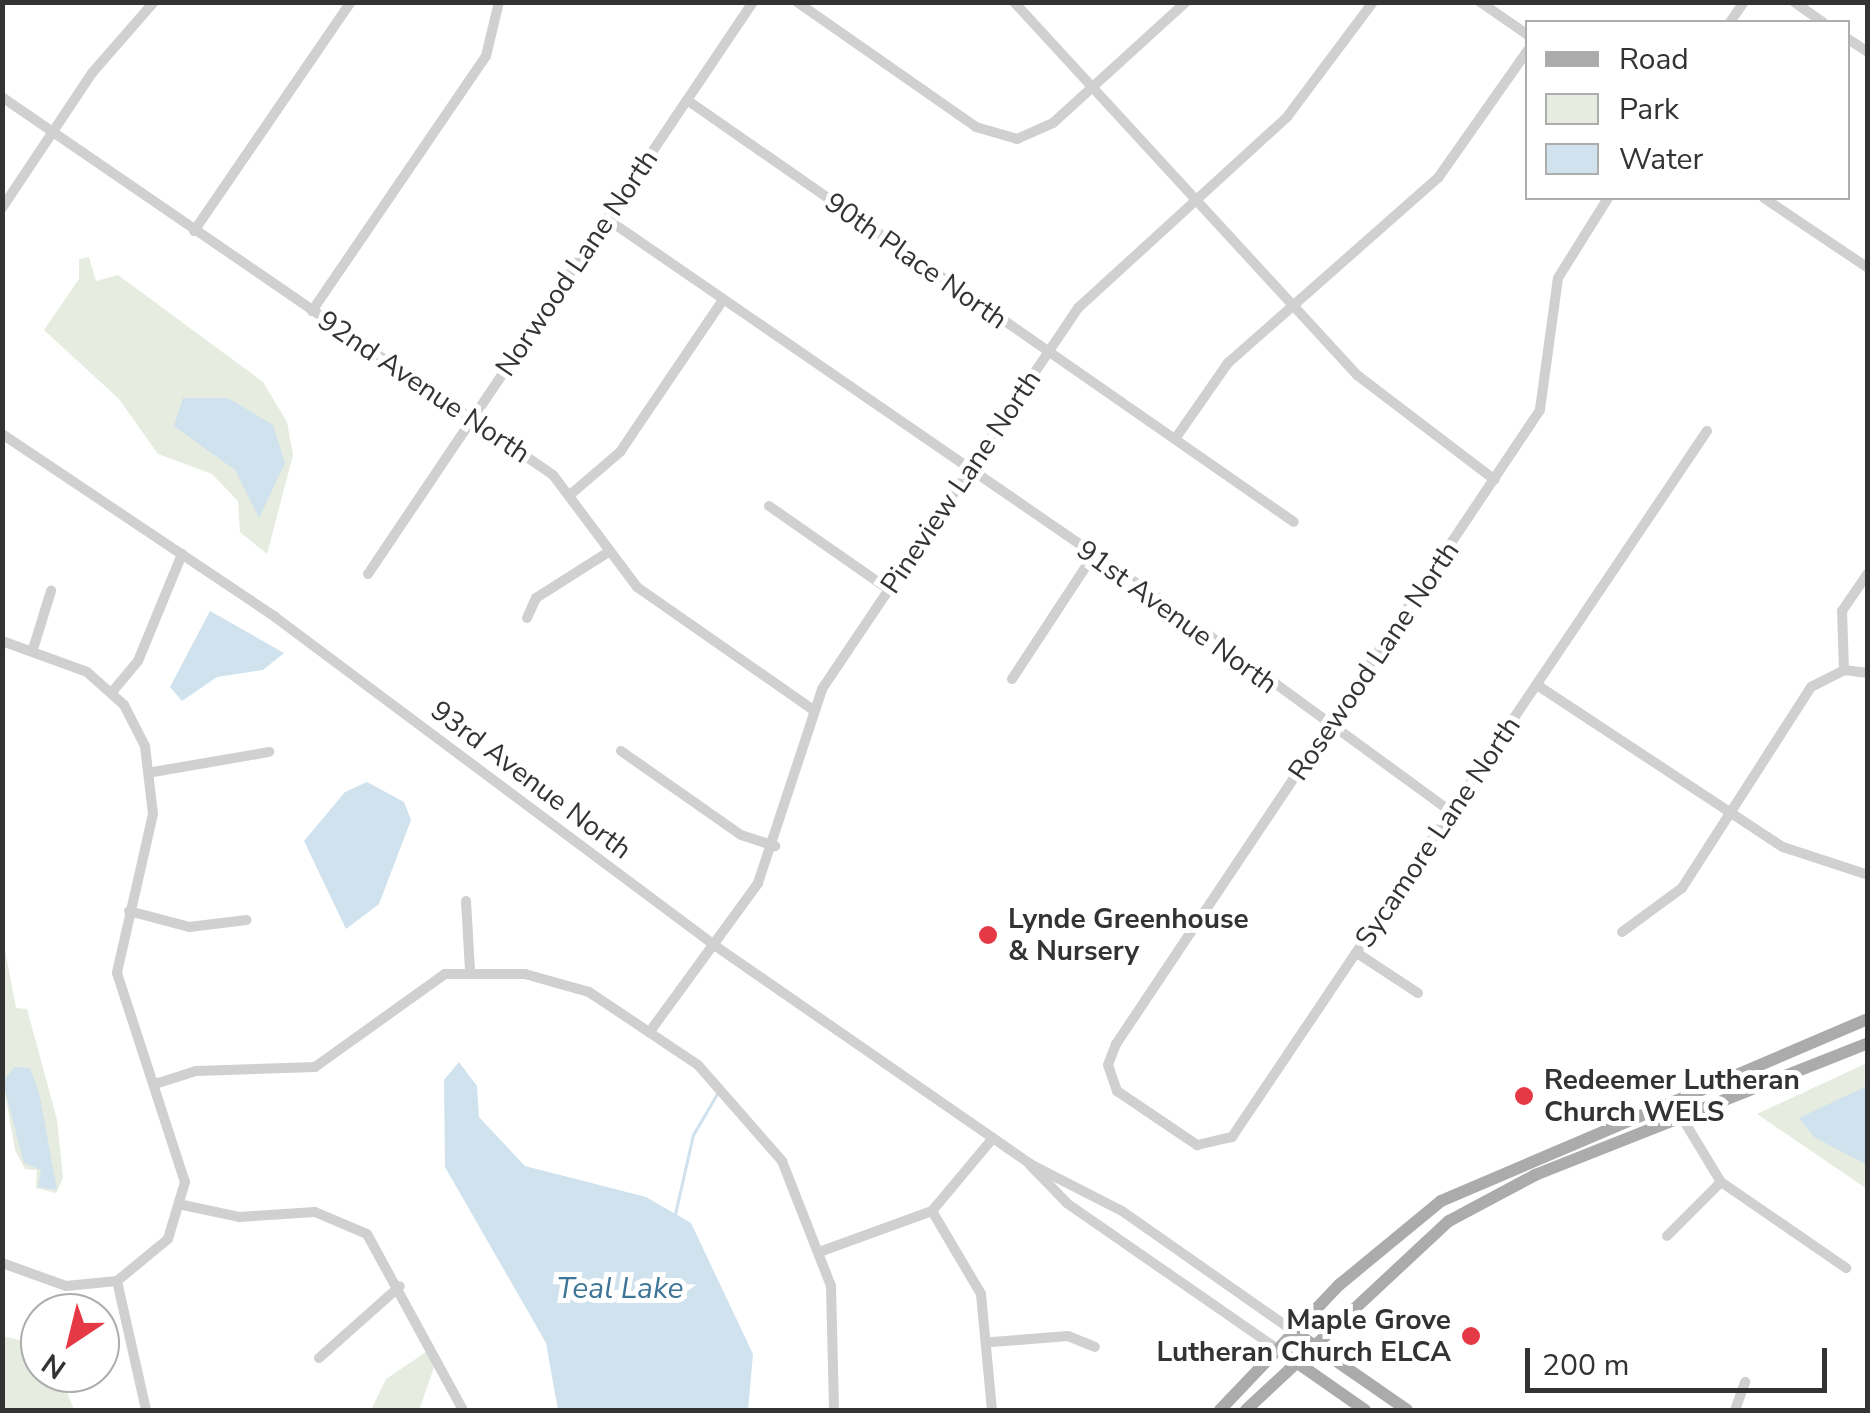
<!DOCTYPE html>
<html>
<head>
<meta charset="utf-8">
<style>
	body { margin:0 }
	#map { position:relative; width:1870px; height:1413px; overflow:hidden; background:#fff; font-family:"Nunito Sans",sans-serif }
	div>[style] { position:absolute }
	.green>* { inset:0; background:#e6ecdf }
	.water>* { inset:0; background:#cfe2ee }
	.stream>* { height:2.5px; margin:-1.25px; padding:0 1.25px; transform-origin:1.25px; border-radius:1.25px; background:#cfe2ee }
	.minor>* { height:10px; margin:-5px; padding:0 5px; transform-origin:5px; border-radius:5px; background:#d0d0d0 }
	.major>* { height:12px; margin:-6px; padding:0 6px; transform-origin:6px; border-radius:6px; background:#ababab }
	.dots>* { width:28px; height:28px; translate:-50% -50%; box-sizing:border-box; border:5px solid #fff; border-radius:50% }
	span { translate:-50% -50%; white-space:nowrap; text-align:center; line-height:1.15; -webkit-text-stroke:10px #fff; paint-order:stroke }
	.street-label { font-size:28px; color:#333 }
	.poi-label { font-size:28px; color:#333; font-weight:700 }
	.left { translate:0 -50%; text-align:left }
	.right { translate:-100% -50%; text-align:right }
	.water-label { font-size:30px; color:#3f7597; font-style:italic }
	.frame { position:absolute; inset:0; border:5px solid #333; pointer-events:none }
	.legend { position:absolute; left:1525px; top:20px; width:325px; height:180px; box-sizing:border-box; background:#fff; border:2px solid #adadad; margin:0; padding:12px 18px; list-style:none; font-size:30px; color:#333 }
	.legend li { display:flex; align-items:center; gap:20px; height:50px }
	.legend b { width:50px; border:2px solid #adadad }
	.north { position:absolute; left:20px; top:1293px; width:100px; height:100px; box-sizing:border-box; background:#fff; border:2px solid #adadad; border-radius:50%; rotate:215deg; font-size:28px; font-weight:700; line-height:40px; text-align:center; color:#333 }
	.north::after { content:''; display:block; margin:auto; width:35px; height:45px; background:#e63946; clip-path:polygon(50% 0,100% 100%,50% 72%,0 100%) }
	.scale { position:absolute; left:1525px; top:1348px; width:302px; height:45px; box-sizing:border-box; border:5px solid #333; border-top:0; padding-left:12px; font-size:30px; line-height:35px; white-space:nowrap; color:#333; -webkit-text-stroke:8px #fff; paint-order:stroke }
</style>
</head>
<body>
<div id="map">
	<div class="green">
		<div style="clip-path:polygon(89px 257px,96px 281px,118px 275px,263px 382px,287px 422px,293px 455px,267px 554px,240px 532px,238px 501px,212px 474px,158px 454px,119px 399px,44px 330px,79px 279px,79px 259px)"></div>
		<div style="clip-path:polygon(2px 934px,16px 1008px,27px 1009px,57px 1120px,63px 1178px,56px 1193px,36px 1188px,37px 1170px,25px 1169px,15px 1150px,3px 1082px)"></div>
		<div style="clip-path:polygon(1867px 1063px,1867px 1189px,1757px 1114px)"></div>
		<div style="clip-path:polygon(2px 1336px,40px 1345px,40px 1373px,60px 1373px,74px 1410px,3px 1410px)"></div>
		<div style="clip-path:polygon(426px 1352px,435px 1364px,420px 1408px,371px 1410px,386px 1379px)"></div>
	</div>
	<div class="water">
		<div style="clip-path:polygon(183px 398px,228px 398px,273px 425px,285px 463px,259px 518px,235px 470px,174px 426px)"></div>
		<div style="clip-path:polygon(210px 611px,284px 653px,263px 670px,217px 677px,182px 701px,170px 687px)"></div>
		<div style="clip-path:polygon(367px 782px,404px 802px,411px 820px,379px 904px,346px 929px,304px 841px,345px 792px)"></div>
		<div style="clip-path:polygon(459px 1062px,477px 1086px,479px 1117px,525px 1166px,646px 1197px,691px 1223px,753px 1354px,748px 1410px,558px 1410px,546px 1343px,445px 1167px,444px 1080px)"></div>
		<div style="clip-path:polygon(14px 1067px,30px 1068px,39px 1092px,57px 1190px,38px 1187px,41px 1170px,24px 1163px,3px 1082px)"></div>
		<div style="clip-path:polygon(1867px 1086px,1867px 1165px,1814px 1137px,1799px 1118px)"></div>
	</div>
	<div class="stream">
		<div style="left:675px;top:1214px;width:81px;rotate:-77.2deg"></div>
		<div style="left:693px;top:1135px;width:48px;rotate:-59.7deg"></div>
	</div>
	<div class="minor">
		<div style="left:797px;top:2px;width:218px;rotate:34.9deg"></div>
		<div style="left:976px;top:127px;width:43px;rotate:16.3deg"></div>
		<div style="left:1017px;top:139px;width:39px;rotate:-24deg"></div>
		<div style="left:1053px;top:123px;width:180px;rotate:-42.3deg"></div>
		<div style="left:1014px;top:2px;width:507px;rotate:47.4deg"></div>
		<div style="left:1357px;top:375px;width:173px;rotate:37.3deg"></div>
		<div style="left:1480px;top:2px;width:58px;rotate:34.5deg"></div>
		<div style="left:1794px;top:2px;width:35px;rotate:35deg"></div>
		<div style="left:1730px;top:22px;width:24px;rotate:-55deg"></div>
		<div style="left:1848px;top:39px;width:24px;rotate:33deg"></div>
		<div style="left:2px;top:97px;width:668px;rotate:34.45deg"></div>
		<div style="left:553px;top:475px;width:140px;rotate:53.1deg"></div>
		<div style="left:637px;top:587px;width:213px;rotate:34.9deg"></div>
		<div style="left:687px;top:100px;width:739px;rotate:34.81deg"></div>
		<div style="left:1608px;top:198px;width:94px;rotate:122deg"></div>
		<div style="left:1558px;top:278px;width:133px;rotate:97.8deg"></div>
		<div style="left:1540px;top:410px;width:763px;rotate:123.77deg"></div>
		<div style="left:1116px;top:1044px;width:22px;rotate:111deg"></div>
		<div style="left:1108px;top:1065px;width:28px;rotate:71deg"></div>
		<div style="left:1117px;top:1091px;width:97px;rotate:34deg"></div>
		<div style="left:1197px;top:1145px;width:36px;rotate:-13deg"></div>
		<div style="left:1232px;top:1137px;width:851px;rotate:-56.07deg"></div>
		<div style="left:1764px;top:198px;width:125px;rotate:33.9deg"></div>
		<div style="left:2px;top:208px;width:162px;rotate:-56.3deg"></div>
		<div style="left:92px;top:73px;width:94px;rotate:-48.9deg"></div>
		<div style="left:607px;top:219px;width:669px;rotate:34.52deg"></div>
		<div style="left:1158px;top:598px;width:361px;rotate:36.1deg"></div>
		<div style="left:194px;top:231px;width:278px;rotate:-55.6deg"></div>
		<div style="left:312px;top:311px;width:309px;rotate:-55.7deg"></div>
		<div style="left:486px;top:56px;width:56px;rotate:-76.5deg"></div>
		<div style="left:2px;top:434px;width:329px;rotate:33.8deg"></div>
		<div style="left:275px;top:617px;width:552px;rotate:36.75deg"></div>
		<div style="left:717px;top:947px;width:381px;rotate:34.7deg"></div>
		<div style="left:1030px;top:1164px;width:103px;rotate:27.1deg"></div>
		<div style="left:1122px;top:1211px;width:213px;rotate:35deg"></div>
		<div style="left:1175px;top:439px;width:93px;rotate:-55.1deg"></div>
		<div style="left:1228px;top:363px;width:280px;rotate:-41.4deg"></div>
		<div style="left:1438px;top:178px;width:156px;rotate:-54.9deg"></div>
		<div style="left:571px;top:494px;width:65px;rotate:-40.6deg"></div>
		<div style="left:620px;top:452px;width:184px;rotate:-55.9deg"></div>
		<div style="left:769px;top:506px;width:145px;rotate:34.9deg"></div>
		<div style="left:368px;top:574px;width:689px;rotate:-56.06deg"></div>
		<div style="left:527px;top:618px;width:22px;rotate:-66deg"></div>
		<div style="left:536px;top:598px;width:84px;rotate:-32.4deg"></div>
		<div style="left:2px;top:641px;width:90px;rotate:20deg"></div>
		<div style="left:87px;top:672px;width:50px;rotate:41.7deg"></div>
		<div style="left:124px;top:705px;width:46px;rotate:62.9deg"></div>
		<div style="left:145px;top:746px;width:68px;rotate:83.3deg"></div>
		<div style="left:153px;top:814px;width:163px;rotate:102.8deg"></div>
		<div style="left:117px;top:973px;width:220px;rotate:72deg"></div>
		<div style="left:185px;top:1182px;width:59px;rotate:106.6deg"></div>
		<div style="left:168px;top:1239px;width:66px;rotate:140.5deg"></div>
		<div style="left:117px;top:1281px;width:51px;rotate:174.4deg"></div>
		<div style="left:66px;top:1286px;width:68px;rotate:-160.2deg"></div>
		<div style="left:34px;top:646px;width:58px;rotate:-72.8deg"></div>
		<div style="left:1844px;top:670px;width:59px;rotate:-91.9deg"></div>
		<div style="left:1842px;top:611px;width:46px;rotate:-55.6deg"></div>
		<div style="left:1012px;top:679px;width:149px;rotate:-56.7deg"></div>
		<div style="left:1537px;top:685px;width:295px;rotate:33.4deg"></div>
		<div style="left:1783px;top:847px;width:89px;rotate:18.2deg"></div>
		<div style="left:112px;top:692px;width:40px;rotate:-50deg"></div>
		<div style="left:138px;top:661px;width:116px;rotate:-67.6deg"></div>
		<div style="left:621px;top:751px;width:146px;rotate:35deg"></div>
		<div style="left:741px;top:835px;width:36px;rotate:18deg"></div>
		<div style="left:153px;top:772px;width:118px;rotate:-9.8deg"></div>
		<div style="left:466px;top:901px;width:69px;rotate:86.7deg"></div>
		<div style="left:129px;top:911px;width:62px;rotate:14.9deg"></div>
		<div style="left:189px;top:927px;width:58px;rotate:-6.9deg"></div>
		<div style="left:1622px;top:932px;width:74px;rotate:-36.3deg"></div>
		<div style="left:1682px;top:888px;width:239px;rotate:-57.3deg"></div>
		<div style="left:1811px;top:687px;width:37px;rotate:-27deg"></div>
		<div style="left:1844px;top:670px;width:24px;rotate:7deg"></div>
		<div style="left:1357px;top:953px;width:73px;rotate:33.3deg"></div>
		<div style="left:651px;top:1030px;width:182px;rotate:-53.9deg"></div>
		<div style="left:758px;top:883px;width:204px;rotate:-71.7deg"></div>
		<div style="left:822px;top:689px;width:459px;rotate:-56.1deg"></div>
		<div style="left:1078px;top:308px;width:283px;rotate:-42.4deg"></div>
		<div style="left:1287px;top:117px;width:144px;rotate:-53.2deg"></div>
		<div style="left:155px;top:1084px;width:43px;rotate:-17.6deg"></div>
		<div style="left:196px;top:1071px;width:119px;rotate:-1.9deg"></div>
		<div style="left:315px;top:1067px;width:160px;rotate:-35.6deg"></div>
		<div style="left:445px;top:974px;width:80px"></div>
		<div style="left:525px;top:974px;width:66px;rotate:15.7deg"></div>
		<div style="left:589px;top:992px;width:131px;rotate:33.8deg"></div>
		<div style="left:698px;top:1065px;width:128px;rotate:48.8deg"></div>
		<div style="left:782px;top:1161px;width:134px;rotate:68.6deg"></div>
		<div style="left:831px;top:1286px;width:124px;rotate:88.6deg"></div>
		<div style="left:1684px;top:1121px;width:71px;rotate:58.8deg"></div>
		<div style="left:1721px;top:1182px;width:152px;rotate:34.5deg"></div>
		<div style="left:1030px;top:1165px;width:54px;rotate:45.7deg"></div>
		<div style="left:1068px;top:1204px;width:257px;rotate:34.7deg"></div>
		<div style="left:183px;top:1205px;width:57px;rotate:12.1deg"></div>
		<div style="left:239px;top:1217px;width:76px;rotate:-3.8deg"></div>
		<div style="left:315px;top:1212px;width:56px;rotate:22.9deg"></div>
		<div style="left:367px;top:1234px;width:200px;rotate:61.4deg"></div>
		<div style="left:932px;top:1211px;width:96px;rotate:59.4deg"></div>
		<div style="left:981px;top:1294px;width:117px;rotate:84.6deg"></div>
		<div style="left:1667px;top:1236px;width:76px;rotate:-45deg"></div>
		<div style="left:822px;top:1251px;width:117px;rotate:-20deg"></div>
		<div style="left:932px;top:1211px;width:95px;rotate:-50.1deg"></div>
		<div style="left:117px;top:1281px;width:132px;rotate:77.3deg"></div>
		<div style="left:992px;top:1342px;width:76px;rotate:-4.5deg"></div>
		<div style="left:1068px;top:1336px;width:29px;rotate:22deg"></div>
		<div style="left:319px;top:1358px;width:108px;rotate:-41.6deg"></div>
		<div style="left:1735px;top:1410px;width:30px;rotate:-70deg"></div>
	</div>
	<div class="major">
		<div style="left:1296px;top:1333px;width:135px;rotate:34.7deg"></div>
		<div style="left:1279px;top:1350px;width:105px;rotate:34.9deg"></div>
		<div style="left:1220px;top:1410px;width:173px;rotate:-46.4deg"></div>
		<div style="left:1339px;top:1285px;width:132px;rotate:-39.5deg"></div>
		<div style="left:1441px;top:1201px;width:464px;rotate:-23.1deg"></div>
		<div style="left:1246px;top:1410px;width:277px;rotate:-43deg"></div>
		<div style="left:1449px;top:1221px;width:98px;rotate:-28.1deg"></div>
		<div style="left:1535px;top:1175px;width:358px;rotate:-21.6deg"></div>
	</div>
	<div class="dots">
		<div style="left:988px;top:935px;background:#e63946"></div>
		<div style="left:1524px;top:1096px;background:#e63946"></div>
		<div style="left:1471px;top:1336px;background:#e63946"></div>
	</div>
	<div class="street-label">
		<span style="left:916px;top:261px;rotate:35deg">90th Place North</span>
		<span style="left:577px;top:263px;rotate:-56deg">Norwood Lane North</span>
		<span style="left:424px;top:387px;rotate:34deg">92nd Avenue North</span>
		<span style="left:961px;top:482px;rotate:-56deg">Pineview Lane North</span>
		<span style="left:1177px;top:617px;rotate:36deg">91st Avenue North</span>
		<span style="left:1374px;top:661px;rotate:-56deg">Rosewood Lane North</span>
		<span style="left:531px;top:780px;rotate:37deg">93rd Avenue North</span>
		<span style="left:1438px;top:832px;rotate:-56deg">Sycamore Lane North</span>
	</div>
	<div class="poi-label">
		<span class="left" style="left:1008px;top:935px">Lynde Greenhouse<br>&amp; Nursery</span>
		<span class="left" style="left:1544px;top:1096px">Redeemer Lutheran<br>Church WELS</span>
		<span class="right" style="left:1451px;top:1336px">Maple Grove<br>Lutheran Church ELCA</span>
	</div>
	<div class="water-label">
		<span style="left:620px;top:1289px">Teal Lake</span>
	</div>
	<div class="frame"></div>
	<ul class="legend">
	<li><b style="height:12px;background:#ababab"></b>Road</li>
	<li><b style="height:28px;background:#e6ecdf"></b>Park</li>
	<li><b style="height:28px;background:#cfe2ee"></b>Water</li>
	</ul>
	<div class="north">N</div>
	<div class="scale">200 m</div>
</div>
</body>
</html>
